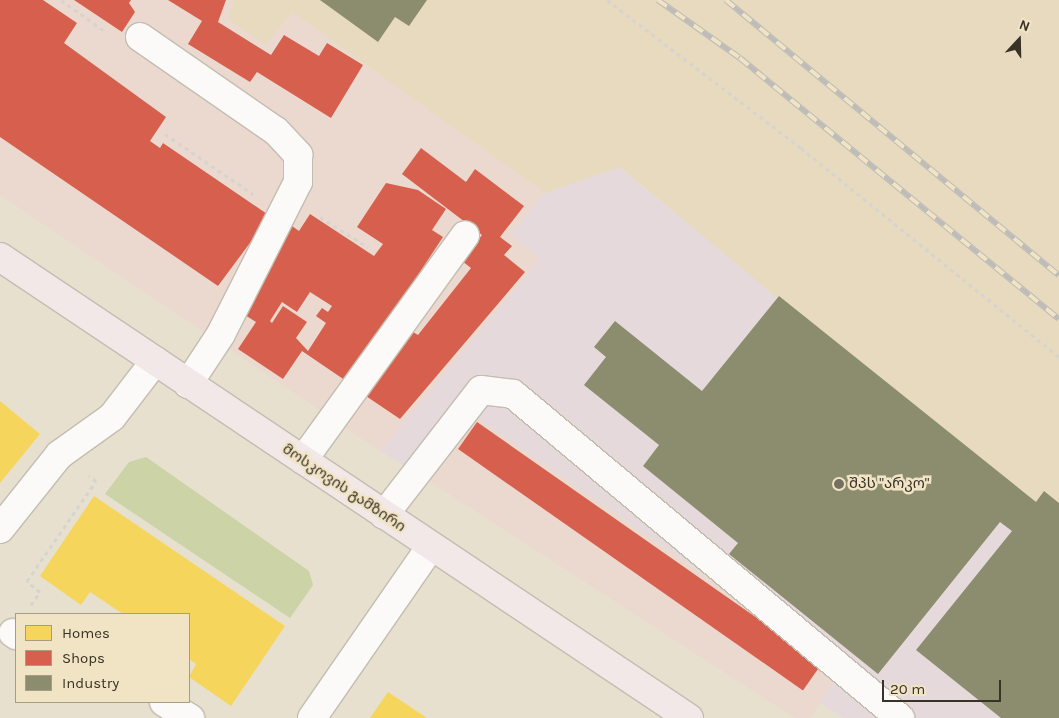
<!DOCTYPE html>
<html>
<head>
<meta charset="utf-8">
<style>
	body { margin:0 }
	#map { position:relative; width:1059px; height:718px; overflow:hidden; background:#e7e0cf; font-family:Karla,"Noto Sans Georgian",sans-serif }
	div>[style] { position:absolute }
	.commercial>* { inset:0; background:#ebd9cf }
	.industrial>* { inset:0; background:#e6d9dc }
	.built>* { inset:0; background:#e7dabe }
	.green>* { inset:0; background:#cbd3a7 }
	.homes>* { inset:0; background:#f6d55c }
	.shops>* { inset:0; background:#d6604d; transform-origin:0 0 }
	.industry>* { inset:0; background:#8c8c6e }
	.path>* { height:3px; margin-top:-1.5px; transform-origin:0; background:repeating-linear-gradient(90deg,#d6d4cf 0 4px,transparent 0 8px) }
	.roads { filter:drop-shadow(1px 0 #c3bdb0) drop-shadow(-1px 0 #c3bdb0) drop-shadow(0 1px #c3bdb0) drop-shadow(0 -1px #c3bdb0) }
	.minor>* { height:28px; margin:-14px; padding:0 14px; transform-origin:14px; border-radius:14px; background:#fbfaf8 }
	.major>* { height:28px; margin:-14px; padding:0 14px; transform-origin:14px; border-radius:14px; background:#f1e8e7 }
	.rail>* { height:5.5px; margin-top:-2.75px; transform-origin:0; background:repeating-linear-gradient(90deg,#f1e4c5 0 11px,#bdbcb8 0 22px); box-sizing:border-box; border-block:1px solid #bdbcb8 }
	.dots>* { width:14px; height:14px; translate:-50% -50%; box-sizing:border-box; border:2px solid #f1e4c5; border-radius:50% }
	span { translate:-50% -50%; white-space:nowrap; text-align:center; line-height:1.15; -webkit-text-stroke:5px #f1e4c5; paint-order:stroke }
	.poi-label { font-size:15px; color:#383227 }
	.left { translate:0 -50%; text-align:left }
	.street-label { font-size:15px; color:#383227 }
	.legend { position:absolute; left:15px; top:613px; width:175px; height:90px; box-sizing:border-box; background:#f1e4c5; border:1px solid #a79d86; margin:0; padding:6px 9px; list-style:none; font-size:15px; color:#383227 }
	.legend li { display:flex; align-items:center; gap:10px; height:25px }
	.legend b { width:25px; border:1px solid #a79d86 }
	.north { position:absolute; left:994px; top:15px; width:50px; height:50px; -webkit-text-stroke:4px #f1e4c5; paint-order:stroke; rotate:21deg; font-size:14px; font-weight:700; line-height:20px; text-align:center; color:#383227 }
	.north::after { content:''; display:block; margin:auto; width:18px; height:22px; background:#383227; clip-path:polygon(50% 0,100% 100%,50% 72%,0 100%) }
	.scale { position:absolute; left:882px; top:680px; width:119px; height:22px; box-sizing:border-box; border:2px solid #383227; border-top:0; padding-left:6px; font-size:15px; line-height:18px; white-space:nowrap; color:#383227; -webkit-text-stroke:4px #f1e4c5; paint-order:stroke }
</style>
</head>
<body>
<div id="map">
	<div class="commercial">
		<div style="clip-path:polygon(0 0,234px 0,228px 19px,292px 12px,545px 193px,511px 234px,541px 259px,380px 451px,0 195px)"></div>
		<div style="clip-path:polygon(470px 413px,842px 671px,810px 718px,795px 718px,421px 476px)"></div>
	</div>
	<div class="industrial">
		<div style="clip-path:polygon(619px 167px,1059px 526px,1059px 718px,843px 718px,819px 702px,842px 670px,470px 413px,421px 476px,380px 451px,540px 259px,511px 234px,545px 193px)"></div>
	</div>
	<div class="built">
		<div style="clip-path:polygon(234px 0,1059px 0,1059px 526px,870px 375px,620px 167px,545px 193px,292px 12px,265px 45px,228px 19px)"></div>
	</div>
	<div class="green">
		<div style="clip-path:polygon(146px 457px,309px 571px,313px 585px,290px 618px,105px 494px,129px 462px)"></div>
	</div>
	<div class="homes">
		<div style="clip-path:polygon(0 401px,40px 434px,0 483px)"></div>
		<div style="clip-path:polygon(94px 496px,285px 626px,231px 706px,189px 677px,196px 664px,189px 659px,189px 614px,123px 614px,90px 592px,81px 605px,40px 576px)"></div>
		<div style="clip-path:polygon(388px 692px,427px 718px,370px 718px)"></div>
	</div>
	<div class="shops">
		<div style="clip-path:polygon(0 0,43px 0,77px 23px,64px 43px,166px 117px,150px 141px,160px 148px,163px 143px,270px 216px,218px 286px,0 137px)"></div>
		<div style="clip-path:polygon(74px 0,131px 0,129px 3px,135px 12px,122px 32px)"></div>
		<div style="clip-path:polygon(168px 0,226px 0,218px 22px,271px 55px,284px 35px,319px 56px,327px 43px,363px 65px,331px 118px,257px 72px,250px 82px,188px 44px,202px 21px)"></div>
		<div style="clip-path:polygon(421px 148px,466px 182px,475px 169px,524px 206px,500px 237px,512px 246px,504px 255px,525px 272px,400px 419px,357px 390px,403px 326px,418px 335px,471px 268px,462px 261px,482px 235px,402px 174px)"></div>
		<div style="clip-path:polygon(evenodd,386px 183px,418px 190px,446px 209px,432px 230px,443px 237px,389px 319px,352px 385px,302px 351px,283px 379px,238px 349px,256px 322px,237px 310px,292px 226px,299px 231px,310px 214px,374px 256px,383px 244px,357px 227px,386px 183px,310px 292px,332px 306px,328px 312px,322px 308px,316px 316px,326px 323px,308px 351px,296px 338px,307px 322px,283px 306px,272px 323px,270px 321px,282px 302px,297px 312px,310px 292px)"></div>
		<div style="left:477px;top:422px;width:421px;height:33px;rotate:35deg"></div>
	</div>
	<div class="industry">
		<div style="clip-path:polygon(320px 0,427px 0,409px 26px,395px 17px,378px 42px)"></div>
		<div style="clip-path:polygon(779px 296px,1036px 502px,1044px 491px,1059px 503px,1059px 718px,1001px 718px,916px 650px,1012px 531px,1000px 522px,878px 674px,729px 554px,738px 543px,643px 466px,659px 445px,584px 385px,606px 357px,594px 347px,615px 321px,702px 391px)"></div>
	</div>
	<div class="path">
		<div style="left:61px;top:0;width:55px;rotate:35.4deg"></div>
		<div style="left:607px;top:0;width:244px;rotate:37.3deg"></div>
		<div style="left:801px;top:148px;width:332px;rotate:39deg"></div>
		<div style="left:165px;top:134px;width:107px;rotate:34.3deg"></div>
		<div style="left:320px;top:217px;width:57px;rotate:32deg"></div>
		<div style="left:31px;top:605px;width:16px;rotate:-55deg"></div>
		<div style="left:40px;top:592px;width:17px;rotate:-140deg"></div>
		<div style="left:27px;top:581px;width:121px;rotate:-55.4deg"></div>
		<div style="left:96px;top:481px;width:9px;rotate:-144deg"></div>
	</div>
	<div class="roads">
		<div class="minor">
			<div style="left:140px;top:37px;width:165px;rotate:34.7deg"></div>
			<div style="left:276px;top:131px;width:33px;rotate:47deg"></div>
			<div style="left:298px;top:155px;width:27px;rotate:90deg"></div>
			<div style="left:298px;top:182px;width:170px;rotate:116.9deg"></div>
			<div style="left:221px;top:334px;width:60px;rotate:123.4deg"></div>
			<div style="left:303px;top:460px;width:277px;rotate:-54.2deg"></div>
			<div style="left:384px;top:515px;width:158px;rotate:-52.2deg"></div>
			<div style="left:481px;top:390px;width:32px;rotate:7deg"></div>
			<div style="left:513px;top:394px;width:505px;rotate:39.94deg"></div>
			<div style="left:0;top:529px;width:95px;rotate:-51.4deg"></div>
			<div style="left:59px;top:455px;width:65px;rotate:-35.6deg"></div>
			<div style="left:112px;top:417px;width:71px;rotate:-52.5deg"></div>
			<div style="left:13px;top:633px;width:4px;rotate:34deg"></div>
			<div style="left:164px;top:702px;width:31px;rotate:32deg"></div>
			<div style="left:312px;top:718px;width:209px;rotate:-55.3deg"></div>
		</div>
		<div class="major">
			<div style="left:0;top:257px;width:829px;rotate:33.79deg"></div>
		</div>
	</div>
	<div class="rail">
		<div style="left:658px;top:0;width:100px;rotate:35.3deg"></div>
		<div style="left:740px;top:58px;width:412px;rotate:39.3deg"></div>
		<div style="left:726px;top:0;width:432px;rotate:39.6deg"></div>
	</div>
	<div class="dots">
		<div style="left:839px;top:484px;background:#756f62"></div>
	</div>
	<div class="poi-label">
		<span class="left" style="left:849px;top:484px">შპს "არკო"</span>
	</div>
	<div class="street-label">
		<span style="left:344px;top:488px;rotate:34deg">მოსკოვის გამზირი</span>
	</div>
	<ul class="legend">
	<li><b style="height:14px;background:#f6d55c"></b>Homes</li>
	<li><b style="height:14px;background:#d6604d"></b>Shops</li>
	<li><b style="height:14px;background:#8c8c6e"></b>Industry</li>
	</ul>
	<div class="north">N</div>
	<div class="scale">20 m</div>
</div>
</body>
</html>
